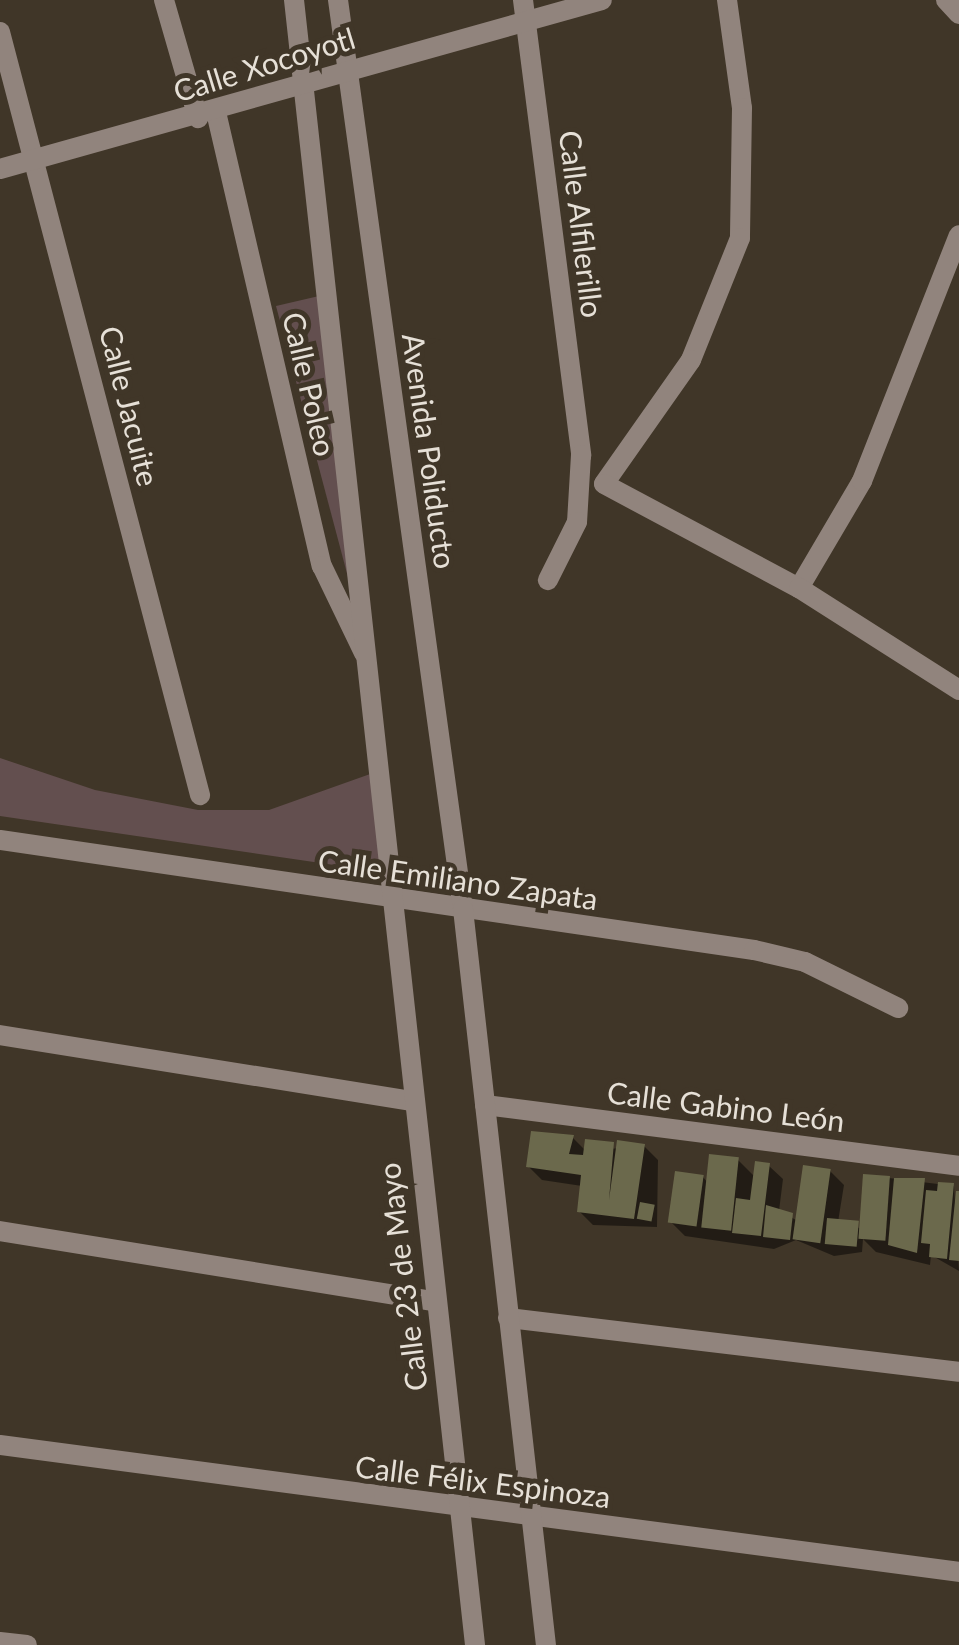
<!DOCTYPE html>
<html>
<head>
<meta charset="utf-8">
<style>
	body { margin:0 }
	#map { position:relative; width:959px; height:1645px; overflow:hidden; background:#403628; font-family:Lato,sans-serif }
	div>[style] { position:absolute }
	.green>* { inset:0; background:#634f4f }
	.shadow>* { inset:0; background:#0007 }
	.building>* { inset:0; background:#6b694c; transform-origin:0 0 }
	.minor>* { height:20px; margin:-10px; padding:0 10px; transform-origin:10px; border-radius:10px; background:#91847d }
	.tertiary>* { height:20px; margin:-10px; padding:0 10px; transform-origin:10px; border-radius:10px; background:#91847d }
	span { translate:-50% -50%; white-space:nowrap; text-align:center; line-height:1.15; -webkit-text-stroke:10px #403628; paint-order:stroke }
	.street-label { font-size:30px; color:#e6e0d7 }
</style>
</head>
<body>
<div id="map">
	<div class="green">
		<div style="clip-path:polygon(319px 296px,353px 596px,276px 306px)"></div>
		<div style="clip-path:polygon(0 758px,95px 790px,198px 810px,269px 810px,373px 773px,382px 872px,0 816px)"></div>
	</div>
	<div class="shadow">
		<div style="clip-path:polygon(573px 1138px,586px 1151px,644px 1146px,658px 1160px,657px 1227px,593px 1225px,579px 1211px,582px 1186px,542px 1180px,528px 1166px)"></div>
		<div style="clip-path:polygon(738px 1160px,755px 1177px,769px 1166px,783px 1179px,779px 1211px,798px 1221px,830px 1171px,844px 1185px,838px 1222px,863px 1229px,889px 1178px,954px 1186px,959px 1271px,931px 1255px,930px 1265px,876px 1252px,863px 1239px,862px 1252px,834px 1256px,796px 1240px,774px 1249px,685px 1236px,671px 1222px,703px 1177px,708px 1183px)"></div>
	</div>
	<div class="building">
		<div style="clip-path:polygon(531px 1131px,574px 1135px,569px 1154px,583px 1155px,585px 1139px,614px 1142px,609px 1200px,617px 1140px,645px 1144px,634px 1219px,577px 1212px,581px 1175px,526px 1167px)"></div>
		<div style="left:709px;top:1154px;width:30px;height:74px;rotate:6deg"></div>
		<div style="clip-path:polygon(755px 1161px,770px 1163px,761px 1236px,732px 1233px,736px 1198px,750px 1200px)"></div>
		<div style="left:803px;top:1165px;width:28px;height:75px;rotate:8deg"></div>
		<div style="left:675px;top:1171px;width:29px;height:52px;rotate:8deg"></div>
		<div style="left:863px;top:1174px;width:27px;height:65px;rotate:4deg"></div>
		<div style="clip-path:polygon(894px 1178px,925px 1178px,917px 1253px,888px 1245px)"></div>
		<div style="clip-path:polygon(938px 1182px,954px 1183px,947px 1259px,929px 1257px,930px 1244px,921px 1243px,926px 1190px,937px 1191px)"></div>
		<div style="clip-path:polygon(956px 1191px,959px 1191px,959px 1261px,949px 1260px)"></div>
		<div style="left:640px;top:1202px;width:15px;height:17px;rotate:11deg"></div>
		<div style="clip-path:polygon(766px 1205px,793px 1213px,790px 1240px,763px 1237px)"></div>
		<div style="left:827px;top:1218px;width:32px;height:26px;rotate:5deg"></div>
	</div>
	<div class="minor">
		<div style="left:164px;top:0;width:123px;rotate:73.9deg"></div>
		<div style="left:523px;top:0;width:459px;rotate:82.7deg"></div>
		<div style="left:581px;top:455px;width:67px;rotate:93.4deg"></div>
		<div style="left:577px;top:522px;width:65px;rotate:116.6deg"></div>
		<div style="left:946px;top:0;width:19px;rotate:47deg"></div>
		<div style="left:0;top:32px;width:789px;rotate:75.31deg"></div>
		<div style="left:216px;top:112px;width:466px;rotate:76.9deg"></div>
		<div style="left:322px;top:566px;width:97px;rotate:64.2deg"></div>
		<div style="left:799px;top:588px;width:124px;rotate:-59.5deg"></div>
		<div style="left:862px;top:481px;width:264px;rotate:-68.5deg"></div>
		<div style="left:0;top:840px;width:762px;rotate:8.3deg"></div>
		<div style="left:754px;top:950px;width:52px;rotate:13.2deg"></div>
		<div style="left:805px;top:962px;width:104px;rotate:26.3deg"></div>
		<div style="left:0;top:1035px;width:416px;rotate:9.1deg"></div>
		<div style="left:485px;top:1105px;width:478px;rotate:7.3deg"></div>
		<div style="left:0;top:1231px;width:442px;rotate:9.2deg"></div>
		<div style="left:508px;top:1318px;width:454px;rotate:6.8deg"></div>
		<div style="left:0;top:1445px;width:967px;rotate:7.54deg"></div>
		<div style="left:0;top:1642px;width:27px;rotate:6deg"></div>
	</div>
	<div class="tertiary">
		<div style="left:294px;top:0;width:1655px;rotate:83.72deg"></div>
		<div style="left:338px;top:0;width:918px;rotate:82.17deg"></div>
		<div style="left:463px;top:909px;width:741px;rotate:83.57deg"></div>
		<div style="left:727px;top:0;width:109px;rotate:82.1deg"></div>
		<div style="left:742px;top:108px;width:130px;rotate:90.9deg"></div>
		<div style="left:740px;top:238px;width:131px;rotate:111.9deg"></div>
		<div style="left:691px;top:360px;width:151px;rotate:125.1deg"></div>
		<div style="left:604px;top:484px;width:221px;rotate:28.1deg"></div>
		<div style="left:799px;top:588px;width:190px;rotate:32.5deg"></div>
		<div style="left:0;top:169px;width:625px;rotate:-15.68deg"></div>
	</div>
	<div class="street-label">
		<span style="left:264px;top:64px;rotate:-17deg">Calle Xocoyotl</span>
		<span style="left:582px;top:224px;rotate:83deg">Calle Alfilerillo</span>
		<span style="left:310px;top:384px;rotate:77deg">Calle Poleo</span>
		<span style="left:130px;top:406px;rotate:76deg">Calle Jacuite</span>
		<span style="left:430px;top:451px;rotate:82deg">Avenida Poliducto</span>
		<span style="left:458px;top:879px;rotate:8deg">Calle Emiliano Zapata</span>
		<span style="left:726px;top:1106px;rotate:7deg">Calle Gabino León</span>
		<span style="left:402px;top:1277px;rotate:-97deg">Calle 23 de Mayo</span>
		<span style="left:483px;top:1481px;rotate:7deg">Calle Félix Espinoza</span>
	</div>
</div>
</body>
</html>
